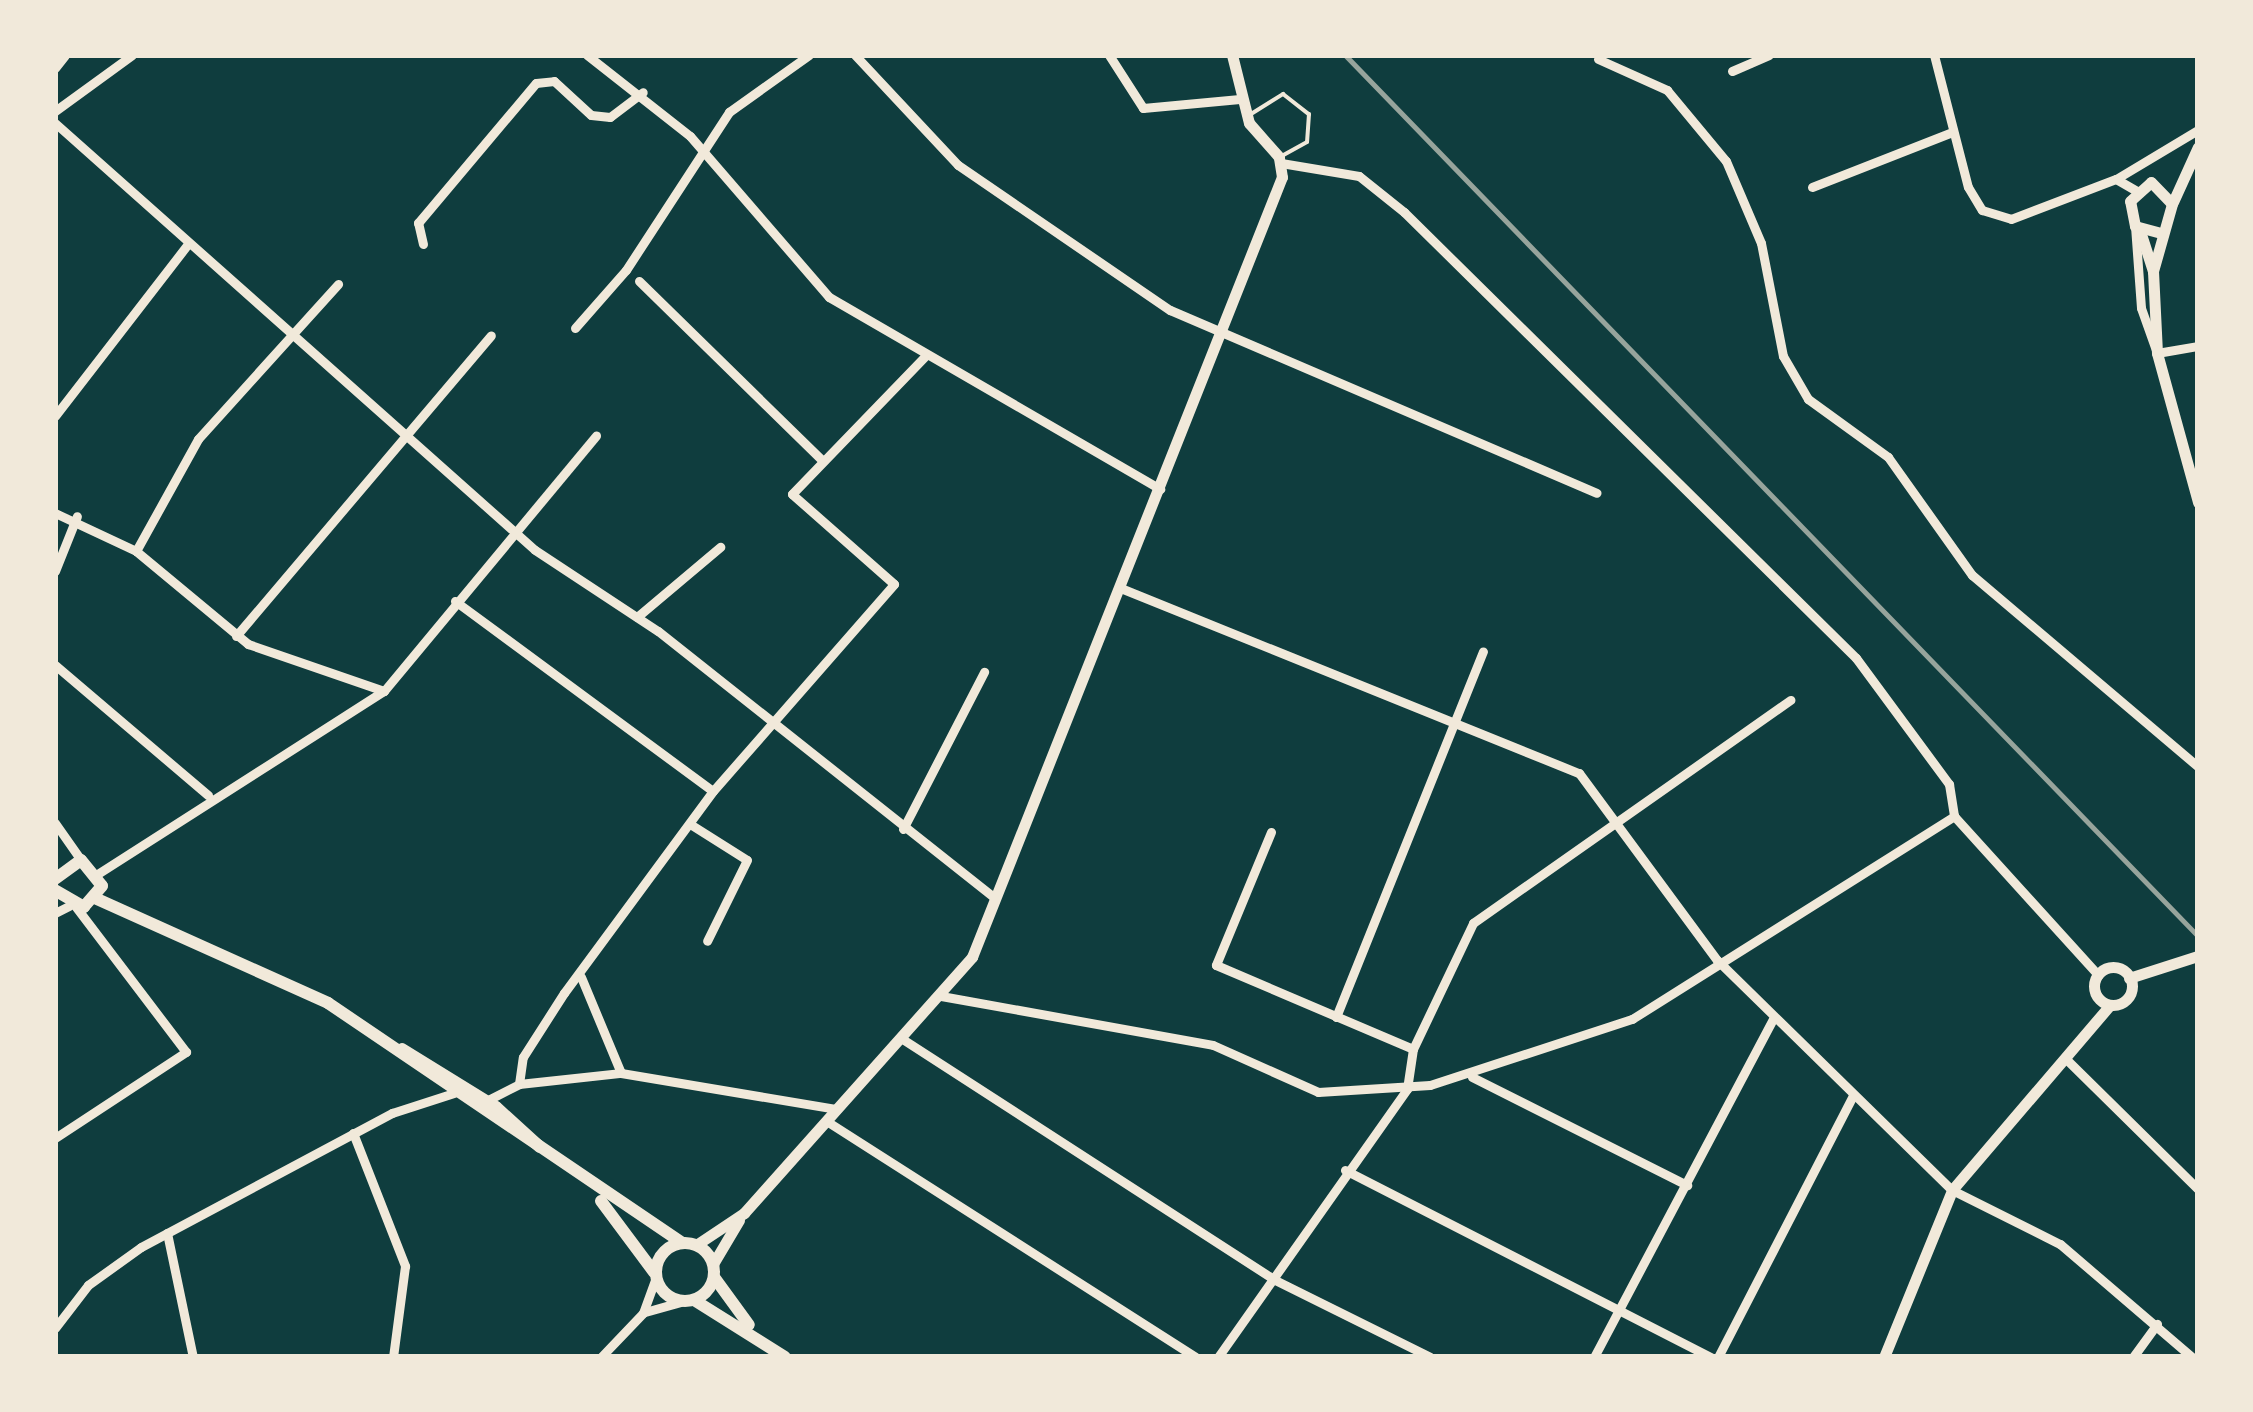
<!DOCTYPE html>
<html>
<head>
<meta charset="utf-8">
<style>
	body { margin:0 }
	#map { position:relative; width:2253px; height:1412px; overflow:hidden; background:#0f3d3e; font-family:Lato,sans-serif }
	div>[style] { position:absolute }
	.service>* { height:4px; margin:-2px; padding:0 2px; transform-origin:2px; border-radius:2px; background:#f1e9da }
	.minor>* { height:9px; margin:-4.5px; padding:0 4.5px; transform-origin:4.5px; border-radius:4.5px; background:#f1e9da }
	.tertiary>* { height:11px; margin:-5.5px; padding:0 5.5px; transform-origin:5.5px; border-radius:5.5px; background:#f1e9da }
	.tertiary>.ring { margin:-5.5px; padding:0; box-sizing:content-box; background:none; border:11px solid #f1e9da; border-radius:50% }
	.secondary>* { height:12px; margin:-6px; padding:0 6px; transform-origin:6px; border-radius:6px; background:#f1e9da }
	.secondary>.ring { margin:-6px; padding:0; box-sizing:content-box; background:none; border:12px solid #f1e9da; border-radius:50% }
	.rail>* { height:5px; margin:-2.5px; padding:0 2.5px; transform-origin:2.5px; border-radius:2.5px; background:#97a49c }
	span { translate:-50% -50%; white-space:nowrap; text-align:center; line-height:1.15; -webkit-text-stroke:8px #f1e9da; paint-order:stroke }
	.frame { position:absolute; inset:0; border:58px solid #f1e9da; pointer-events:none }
</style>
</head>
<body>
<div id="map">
	<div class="service">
		<div style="left:1251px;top:114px;width:38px;rotate:-32deg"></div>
		<div style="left:1283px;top:94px;width:33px;rotate:38deg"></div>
		<div style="left:1309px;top:114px;width:28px;rotate:94deg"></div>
		<div style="left:1307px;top:142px;width:31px;rotate:151deg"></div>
	</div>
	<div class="minor">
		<div style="left:587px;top:55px;width:131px;rotate:38.2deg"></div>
		<div style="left:690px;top:136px;width:213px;rotate:49.2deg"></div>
		<div style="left:829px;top:297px;width:383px;rotate:30.1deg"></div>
		<div style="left:855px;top:55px;width:151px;rotate:46.9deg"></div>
		<div style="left:958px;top:165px;width:257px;rotate:34.4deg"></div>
		<div style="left:1170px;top:310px;width:464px;rotate:23.2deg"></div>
		<div style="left:1109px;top:55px;width:63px;rotate:57.3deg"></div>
		<div style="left:1143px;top:108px;width:97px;rotate:-5.3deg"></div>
		<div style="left:1934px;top:55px;width:136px;rotate:75.6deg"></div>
		<div style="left:1968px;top:187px;width:27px;rotate:59deg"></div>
		<div style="left:1982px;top:210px;width:30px;rotate:17deg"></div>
		<div style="left:2011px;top:219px;width:112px;rotate:-20.9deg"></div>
		<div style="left:2116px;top:179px;width:96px;rotate:-30.9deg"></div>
		<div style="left:1598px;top:59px;width:76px;rotate:24.2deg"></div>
		<div style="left:1667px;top:90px;width:92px;rotate:50.3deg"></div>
		<div style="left:1726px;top:161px;width:89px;rotate:66.9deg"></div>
		<div style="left:1761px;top:243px;width:115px;rotate:79deg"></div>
		<div style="left:1783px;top:356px;width:50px;rotate:59.8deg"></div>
		<div style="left:1808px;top:399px;width:99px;rotate:35.9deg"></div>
		<div style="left:1888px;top:457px;width:145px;rotate:54.6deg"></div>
		<div style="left:1972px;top:575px;width:297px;rotate:40.3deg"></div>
		<div style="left:55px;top:68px;width:16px;rotate:-52deg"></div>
		<div style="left:1732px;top:71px;width:40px;rotate:-23.4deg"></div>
		<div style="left:55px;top:111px;width:95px;rotate:-36deg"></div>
		<div style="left:55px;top:123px;width:642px;rotate:41.66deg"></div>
		<div style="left:535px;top:550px;width:147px;rotate:33.4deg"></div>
		<div style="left:658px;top:631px;width:429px;rotate:38.4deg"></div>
		<div style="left:1281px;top:163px;width:79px;rotate:9.5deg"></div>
		<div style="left:1359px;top:176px;width:58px;rotate:38.7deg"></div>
		<div style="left:1404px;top:212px;width:635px;rotate:44.62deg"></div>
		<div style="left:1856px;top:658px;width:157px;rotate:53.6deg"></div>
		<div style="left:1949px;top:784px;width:32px;rotate:81deg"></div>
		<div style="left:2116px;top:179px;width:24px;rotate:30deg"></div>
		<div style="left:1812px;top:187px;width:150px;rotate:-21.4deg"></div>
		<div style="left:2135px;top:226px;width:82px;rotate:85.8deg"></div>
		<div style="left:2141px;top:308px;width:48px;rotate:70.4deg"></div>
		<div style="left:2157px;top:353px;width:42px;rotate:-9.7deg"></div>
		<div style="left:423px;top:244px;width:22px;rotate:-103deg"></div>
		<div style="left:418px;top:223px;width:183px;rotate:-49.9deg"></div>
		<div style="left:536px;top:83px;width:18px;rotate:-6deg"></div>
		<div style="left:554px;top:81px;width:50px;rotate:42.6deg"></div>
		<div style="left:591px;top:115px;width:19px;rotate:6deg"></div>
		<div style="left:610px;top:117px;width:41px;rotate:-37.1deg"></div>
		<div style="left:639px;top:281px;width:257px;rotate:44.4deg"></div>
		<div style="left:575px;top:328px;width:77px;rotate:-48.7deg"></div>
		<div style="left:626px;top:270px;width:189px;rotate:-56.9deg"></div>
		<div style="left:729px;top:112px;width:98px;rotate:-35.5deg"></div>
		<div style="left:55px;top:416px;width:216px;rotate:-52.3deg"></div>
		<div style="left:55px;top:513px;width:89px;rotate:25.1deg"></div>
		<div style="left:136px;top:551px;width:146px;rotate:39.7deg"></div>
		<div style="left:248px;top:644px;width:144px;rotate:19.1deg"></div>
		<div style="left:136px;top:551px;width:128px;rotate:-61deg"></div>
		<div style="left:198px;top:439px;width:209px;rotate:-47.9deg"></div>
		<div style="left:55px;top:571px;width:59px;rotate:-68.2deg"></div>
		<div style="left:1123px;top:589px;width:492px;rotate:22deg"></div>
		<div style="left:1579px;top:773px;width:232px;rotate:53.6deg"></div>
		<div style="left:1717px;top:960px;width:329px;rotate:44.4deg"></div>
		<div style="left:1952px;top:1190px;width:121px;rotate:26.6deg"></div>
		<div style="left:2060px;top:1244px;width:174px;rotate:40.6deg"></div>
		<div style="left:455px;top:601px;width:320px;rotate:36.4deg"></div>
		<div style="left:637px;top:617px;width:109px;rotate:-40.1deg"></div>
		<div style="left:236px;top:636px;width:394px;rotate:-49.7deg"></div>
		<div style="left:55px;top:665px;width:201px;rotate:40.4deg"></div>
		<div style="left:1954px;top:816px;width:215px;rotate:47.8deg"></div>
		<div style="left:55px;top:823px;width:45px;rotate:54.9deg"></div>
		<div style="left:690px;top:824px;width:67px;rotate:32.3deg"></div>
		<div style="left:747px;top:860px;width:90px;rotate:116.3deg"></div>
		<div style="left:903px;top:829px;width:177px;rotate:-62.7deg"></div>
		<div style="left:1271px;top:832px;width:144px;rotate:112.5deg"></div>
		<div style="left:1216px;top:965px;width:214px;rotate:23.1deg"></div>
		<div style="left:99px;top:873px;width:338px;rotate:-32.6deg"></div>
		<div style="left:384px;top:691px;width:332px;rotate:-50.3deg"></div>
		<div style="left:55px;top:913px;width:16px;rotate:-27deg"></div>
		<div style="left:581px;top:977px;width:104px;rotate:67.4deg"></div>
		<div style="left:941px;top:996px;width:276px;rotate:10.2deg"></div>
		<div style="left:1213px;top:1045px;width:115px;rotate:24.1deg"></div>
		<div style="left:1318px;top:1092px;width:112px;rotate:-3.6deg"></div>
		<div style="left:1430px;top:1085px;width:213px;rotate:-18.1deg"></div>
		<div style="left:1632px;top:1019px;width:381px;rotate:-32.2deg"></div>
		<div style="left:1336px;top:1017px;width:394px;rotate:-68.1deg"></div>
		<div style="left:904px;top:1040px;width:440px;rotate:32.9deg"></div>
		<div style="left:1273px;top:1279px;width:175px;rotate:26.4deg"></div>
		<div style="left:2065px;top:1058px;width:187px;rotate:44.6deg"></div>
		<div style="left:1472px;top:1077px;width:241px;rotate:26.7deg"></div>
		<div style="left:519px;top:1084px;width:27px;rotate:-82deg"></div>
		<div style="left:523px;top:1057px;width:76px;rotate:-57.4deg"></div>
		<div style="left:564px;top:993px;width:251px;rotate:-53.6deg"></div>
		<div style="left:713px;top:791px;width:275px;rotate:-48.8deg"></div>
		<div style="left:894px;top:584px;width:136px;rotate:-138.6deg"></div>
		<div style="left:792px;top:494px;width:193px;rotate:-46deg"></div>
		<div style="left:486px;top:1101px;width:37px;rotate:-27deg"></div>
		<div style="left:519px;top:1084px;width:103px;rotate:-6.2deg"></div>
		<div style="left:621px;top:1073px;width:219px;rotate:9.5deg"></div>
		<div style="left:828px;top:1122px;width:436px;rotate:32.6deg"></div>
		<div style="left:353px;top:1133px;width:143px;rotate:68.6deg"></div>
		<div style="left:405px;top:1266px;width:92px;rotate:97.5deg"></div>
		<div style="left:55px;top:1138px;width:157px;rotate:-33.3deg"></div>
		<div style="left:186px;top:1052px;width:182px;rotate:-127.2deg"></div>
		<div style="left:1345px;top:1170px;width:411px;rotate:27.1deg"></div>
		<div style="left:167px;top:1233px;width:127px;rotate:78.2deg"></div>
		<div style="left:645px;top:1312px;width:41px;rotate:-15.8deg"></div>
		<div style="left:55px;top:1328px;width:54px;rotate:-52.5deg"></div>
		<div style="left:88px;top:1285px;width:65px;rotate:-35.6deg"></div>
		<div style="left:141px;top:1247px;width:285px;rotate:-28.1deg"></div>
		<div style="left:392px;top:1113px;width:65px;rotate:-17.9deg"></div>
		<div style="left:601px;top:1357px;width:61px;rotate:-46.3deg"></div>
		<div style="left:643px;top:1313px;width:38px;rotate:-70deg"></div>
		<div style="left:1218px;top:1357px;width:328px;rotate:-54.8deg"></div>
		<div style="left:1407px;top:1089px;width:40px;rotate:-81.5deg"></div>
		<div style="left:1413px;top:1049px;width:140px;rotate:-64.5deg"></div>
		<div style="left:1473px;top:923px;width:388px;rotate:-35.1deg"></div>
		<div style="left:1594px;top:1357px;width:382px;rotate:-62.1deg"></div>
		<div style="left:1718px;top:1357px;width:295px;rotate:-62.7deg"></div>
		<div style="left:2133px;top:1357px;width:41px;rotate:-54deg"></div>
	</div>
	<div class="tertiary">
		<div style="left:2173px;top:202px;width:60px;rotate:-65.6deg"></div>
		<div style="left:2140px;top:231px;width:42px;rotate:72deg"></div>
		<div style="left:2161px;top:233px;width:27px;rotate:-165deg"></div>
		<div style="left:2135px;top:226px;width:25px;rotate:-101deg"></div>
		<div style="left:2130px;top:201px;width:28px;rotate:-42deg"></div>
		<div style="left:2151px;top:182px;width:30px;rotate:46deg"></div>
		<div style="left:2172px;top:204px;width:70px;rotate:105.8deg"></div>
		<div style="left:2153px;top:271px;width:82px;rotate:87.2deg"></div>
		<div style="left:2157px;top:353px;width:155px;rotate:74.6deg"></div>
		<div class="ring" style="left:2094px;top:967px;width:27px;height:27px"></div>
		<div style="left:2129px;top:978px;width:72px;rotate:-17.7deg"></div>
		<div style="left:696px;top:1245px;width:58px;rotate:-33.7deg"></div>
		<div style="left:744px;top:1213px;width:343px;rotate:-48.3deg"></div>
		<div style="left:972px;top:957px;width:839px;rotate:-68.33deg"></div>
		<div style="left:1282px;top:177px;width:20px;rotate:-99deg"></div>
		<div style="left:1279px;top:157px;width:45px;rotate:-131.4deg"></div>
		<div style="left:1249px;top:123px;width:70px;rotate:-104deg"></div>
		<div style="left:713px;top:1264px;width:51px;rotate:-59.4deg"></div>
		<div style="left:1884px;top:1357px;width:180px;rotate:-67.8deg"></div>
		<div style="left:1952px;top:1190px;width:243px;rotate:-49.5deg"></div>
	</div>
	<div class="secondary">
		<div style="left:55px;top:879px;width:32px;rotate:-36deg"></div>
		<div style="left:81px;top:860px;width:33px;rotate:51deg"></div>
		<div style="left:102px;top:886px;width:28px;rotate:131deg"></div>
		<div style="left:84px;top:907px;width:34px;rotate:-150deg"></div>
		<div style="left:97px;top:899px;width:253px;rotate:24.2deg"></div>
		<div style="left:328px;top:1003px;width:428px;rotate:34.1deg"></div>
		<div style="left:402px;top:1049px;width:110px;rotate:31.7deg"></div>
		<div style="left:496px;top:1107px;width:59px;rotate:42.3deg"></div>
		<div style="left:601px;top:1201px;width:89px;rotate:53.3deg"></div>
		<div class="ring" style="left:656px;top:1243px;width:46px;height:46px"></div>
		<div style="left:714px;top:1277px;width:59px;rotate:53.9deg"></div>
		<div style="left:694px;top:1300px;width:107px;rotate:32.1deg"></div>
	</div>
	<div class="rail">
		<div style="left:1345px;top:55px;width:1226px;rotate:45.93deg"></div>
	</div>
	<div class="frame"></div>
</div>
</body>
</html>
